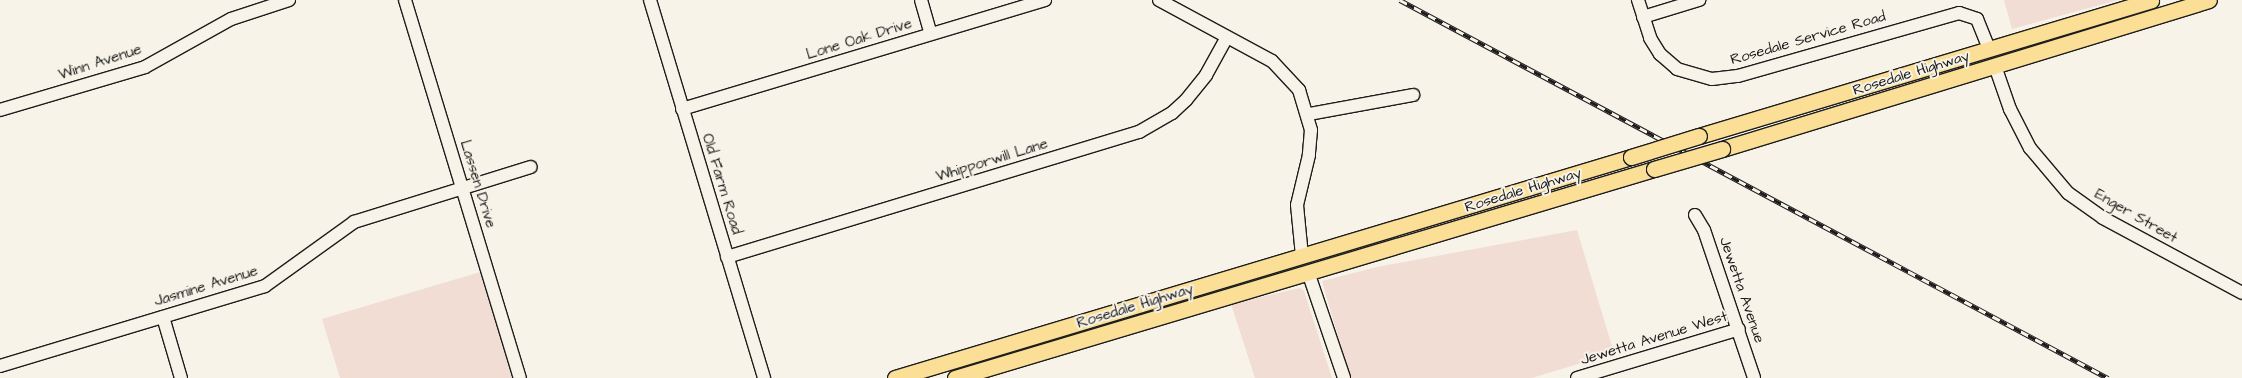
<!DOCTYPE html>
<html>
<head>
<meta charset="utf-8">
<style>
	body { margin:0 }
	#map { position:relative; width:2242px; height:378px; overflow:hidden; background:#f7f3e8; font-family:"Architects Daughter",sans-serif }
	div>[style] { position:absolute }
	.built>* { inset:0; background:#f1ddd4 }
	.roads { filter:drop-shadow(1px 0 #1c1c1c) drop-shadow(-1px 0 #1c1c1c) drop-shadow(0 1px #1c1c1c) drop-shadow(0 -1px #1c1c1c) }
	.minor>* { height:12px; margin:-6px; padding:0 6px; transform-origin:6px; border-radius:6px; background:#f7f3e8 }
	.major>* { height:15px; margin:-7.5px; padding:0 7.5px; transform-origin:7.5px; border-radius:7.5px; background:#fbdf96 }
	.rail>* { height:4.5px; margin-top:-2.25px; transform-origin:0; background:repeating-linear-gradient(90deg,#f7f3e8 0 8px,#1c1c1c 0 16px); box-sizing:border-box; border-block:1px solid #1c1c1c }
	.bridges { filter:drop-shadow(1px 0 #1c1c1c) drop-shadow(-1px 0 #1c1c1c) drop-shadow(0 1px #1c1c1c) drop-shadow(0 -1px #1c1c1c) }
	.major-bridge>* { height:15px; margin:-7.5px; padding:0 7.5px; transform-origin:7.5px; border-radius:7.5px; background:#fbdf96 }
	span { translate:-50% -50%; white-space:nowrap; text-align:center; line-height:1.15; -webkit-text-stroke:4px #f7f3e8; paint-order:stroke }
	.street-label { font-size:15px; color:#1c1c1c }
</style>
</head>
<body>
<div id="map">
	<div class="built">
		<div style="clip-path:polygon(2004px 0,2118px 0,2012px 29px)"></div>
		<div style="clip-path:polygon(1577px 230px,1614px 353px,1532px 378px,1350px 378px,1322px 281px,1377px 267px)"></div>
		<div style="clip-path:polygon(487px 270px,519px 378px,340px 378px,322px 319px)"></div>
		<div style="clip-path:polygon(1300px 288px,1304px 291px,1332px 378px,1255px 378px,1231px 304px)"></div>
	</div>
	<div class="roads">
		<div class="minor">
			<div style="left:405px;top:0;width:395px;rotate:73.1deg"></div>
			<div style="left:650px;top:0;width:395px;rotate:73.2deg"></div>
			<div style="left:921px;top:0;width:35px;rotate:74deg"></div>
			<div style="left:1159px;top:0;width:128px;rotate:28.4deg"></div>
			<div style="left:1272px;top:61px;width:40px;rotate:47deg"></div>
			<div style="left:1299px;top:90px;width:42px;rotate:73.3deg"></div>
			<div style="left:1311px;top:130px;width:25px;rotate:95deg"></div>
			<div style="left:1309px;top:155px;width:51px;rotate:103.5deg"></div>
			<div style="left:1297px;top:205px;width:51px;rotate:84.4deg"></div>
			<div style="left:1638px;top:0;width:40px;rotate:72deg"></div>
			<div style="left:1650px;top:38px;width:19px;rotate:58deg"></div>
			<div style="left:1660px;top:54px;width:23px;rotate:41deg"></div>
			<div style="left:1677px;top:69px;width:36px;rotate:16deg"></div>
			<div style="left:1712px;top:79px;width:26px;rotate:-7deg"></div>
			<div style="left:1738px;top:76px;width:230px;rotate:-15.9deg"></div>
			<div style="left:1959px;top:13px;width:19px;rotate:18deg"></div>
			<div style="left:1977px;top:19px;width:32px;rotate:68deg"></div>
			<div style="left:1643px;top:17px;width:59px;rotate:-16.9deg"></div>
			<div style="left:1995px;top:66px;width:46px;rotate:70.8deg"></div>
			<div style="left:2010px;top:109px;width:44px;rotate:62.9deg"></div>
			<div style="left:2030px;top:148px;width:59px;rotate:49.8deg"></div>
			<div style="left:2068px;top:193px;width:43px;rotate:35.5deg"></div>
			<div style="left:2103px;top:218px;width:158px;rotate:28.3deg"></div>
			<div style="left:682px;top:109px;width:379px;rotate:-16.7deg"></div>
			<div style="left:0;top:110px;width:151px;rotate:-16.5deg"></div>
			<div style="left:145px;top:67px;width:98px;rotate:-29.2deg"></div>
			<div style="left:231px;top:19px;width:61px;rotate:-18.1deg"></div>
			<div style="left:1309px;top:114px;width:106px;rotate:-10.4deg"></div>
			<div style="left:1695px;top:215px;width:17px;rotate:59deg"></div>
			<div style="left:1704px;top:230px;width:156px;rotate:71.3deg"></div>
			<div style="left:727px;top:257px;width:431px;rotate:-16.9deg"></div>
			<div style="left:1139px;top:132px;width:38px;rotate:-30deg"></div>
			<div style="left:1172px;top:113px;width:19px;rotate:-43deg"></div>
			<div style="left:1186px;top:100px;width:32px;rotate:-51deg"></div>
			<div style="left:1206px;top:75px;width:43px;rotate:-61.1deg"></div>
			<div style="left:1308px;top:272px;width:112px;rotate:71.2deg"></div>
			<div style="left:163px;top:317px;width:64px;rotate:73.6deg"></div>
			<div style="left:0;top:366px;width:277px;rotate:-16.8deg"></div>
			<div style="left:265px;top:286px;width:110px;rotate:-35.7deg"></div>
			<div style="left:354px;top:222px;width:185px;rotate:-17.3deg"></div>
			<div style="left:1577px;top:378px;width:169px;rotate:-16.8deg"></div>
		</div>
		<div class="major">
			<div style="left:1699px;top:136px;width:472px;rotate:-16.7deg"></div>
			<div style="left:1722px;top:149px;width:509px;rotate:-17.01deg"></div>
			<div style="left:895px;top:378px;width:768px;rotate:-16.71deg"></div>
			<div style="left:955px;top:378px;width:730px;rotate:-16.65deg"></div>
		</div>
	</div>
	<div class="rail">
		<div style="left:1400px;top:0;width:803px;rotate:28.1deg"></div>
	</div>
	<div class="bridges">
		<div class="major-bridge">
			<div style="left:1631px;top:157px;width:71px;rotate:-17.2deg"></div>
			<div style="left:1654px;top:169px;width:71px;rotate:-16.4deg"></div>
		</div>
	</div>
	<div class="street-label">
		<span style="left:1808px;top:38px;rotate:-16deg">Rosedale Service Road</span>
		<span style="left:859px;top:39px;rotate:-17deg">Lone Oak Drive</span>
		<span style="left:100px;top:62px;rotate:-18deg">Winn Avenue</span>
		<span style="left:1911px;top:73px;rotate:-17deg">Rosedale Highway</span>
		<span style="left:992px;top:160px;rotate:-17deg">Whipporwill Lane</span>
		<span style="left:478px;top:184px;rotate:73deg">Lassen Drive</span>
		<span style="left:722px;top:184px;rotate:73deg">Old Farm Road</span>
		<span style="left:1523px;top:190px;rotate:-17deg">Rosedale Highway</span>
		<span style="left:2136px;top:216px;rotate:30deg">Enger Street</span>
		<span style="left:206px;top:286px;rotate:-17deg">Jasmine Avenue</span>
		<span style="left:1742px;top:290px;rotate:71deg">Jewetta Avenue</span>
		<span style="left:1135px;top:306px;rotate:-17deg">Rosedale Highway</span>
		<span style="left:1654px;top:338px;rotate:-17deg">Jewetta Avenue West</span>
	</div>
</div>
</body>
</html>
